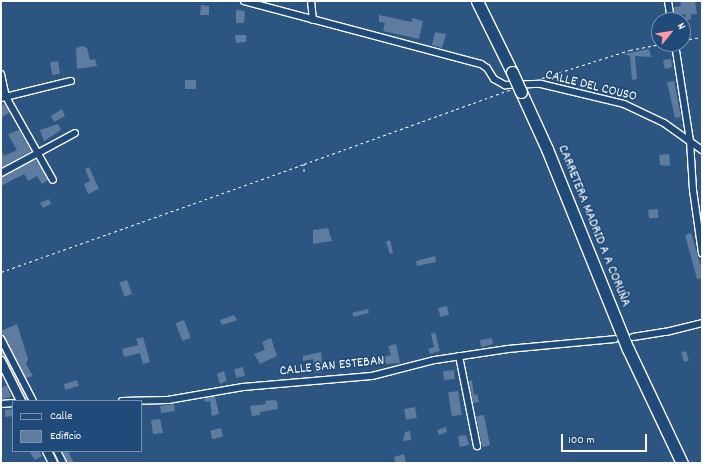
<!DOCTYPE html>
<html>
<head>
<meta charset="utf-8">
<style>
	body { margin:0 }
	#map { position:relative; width:703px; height:464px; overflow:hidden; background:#2c5582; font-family:Dekko,sans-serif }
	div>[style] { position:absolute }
	.canal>* { height:6px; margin:-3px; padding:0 3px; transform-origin:3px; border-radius:3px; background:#748fad }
	.building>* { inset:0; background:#5e7c9f; transform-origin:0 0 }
	.path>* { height:1px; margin-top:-0.5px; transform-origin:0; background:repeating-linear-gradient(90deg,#fff 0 3px,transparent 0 6px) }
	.roads { filter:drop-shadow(1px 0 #fff) drop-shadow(-1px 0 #fff) drop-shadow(0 1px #fff) drop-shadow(0 -1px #fff) }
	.minor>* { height:6px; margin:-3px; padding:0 3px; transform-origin:3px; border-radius:3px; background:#1f4a7a }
	.tertiary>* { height:8px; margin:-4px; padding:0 4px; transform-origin:4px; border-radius:4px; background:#1f4a7a }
	.trunk>* { height:11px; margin:-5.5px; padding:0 5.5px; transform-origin:5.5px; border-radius:5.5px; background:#1f4a7a }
	.bridges { filter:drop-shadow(1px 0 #fff) drop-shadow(-1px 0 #fff) drop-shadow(0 1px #fff) drop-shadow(0 -1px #fff) }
	.trunk-bridge>* { height:11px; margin:-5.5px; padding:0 5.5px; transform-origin:5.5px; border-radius:5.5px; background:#1f4a7a }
	span { translate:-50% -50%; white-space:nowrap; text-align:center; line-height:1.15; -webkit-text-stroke:3.5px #1f4a7a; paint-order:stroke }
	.street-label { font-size:14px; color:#fff }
	.frame { position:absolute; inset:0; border:2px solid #fff; pointer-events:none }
	.legend { position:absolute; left:12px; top:400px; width:130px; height:52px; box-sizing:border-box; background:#1f4a7a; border:1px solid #7992af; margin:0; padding:5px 7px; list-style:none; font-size:12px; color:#fff }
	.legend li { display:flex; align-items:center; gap:8px; height:20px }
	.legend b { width:20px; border:1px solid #7992af }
	.north { position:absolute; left:651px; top:12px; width:40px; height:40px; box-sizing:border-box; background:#1f4a7a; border:1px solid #7992af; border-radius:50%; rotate:60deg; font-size:11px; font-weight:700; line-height:16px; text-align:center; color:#fff }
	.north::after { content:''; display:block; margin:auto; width:14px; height:18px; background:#ff9aa2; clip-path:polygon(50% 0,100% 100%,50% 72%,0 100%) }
	.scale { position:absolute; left:561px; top:434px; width:86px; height:18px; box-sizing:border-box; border:2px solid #fff; border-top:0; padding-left:5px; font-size:12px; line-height:14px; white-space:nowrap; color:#fff; -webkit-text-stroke:3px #1f4a7a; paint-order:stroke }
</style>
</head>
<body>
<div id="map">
	<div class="canal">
		<div style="left:1px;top:346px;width:61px;rotate:63.9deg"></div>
		<div style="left:53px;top:451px;width:13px;rotate:63deg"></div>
	</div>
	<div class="building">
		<div style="clip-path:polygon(680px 1px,695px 1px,697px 14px,691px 14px,691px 19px,686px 20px,685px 14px,675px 16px,674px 7px,681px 6px)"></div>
		<div style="clip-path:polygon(201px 5px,209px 6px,209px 15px,200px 15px)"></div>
		<div style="clip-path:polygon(236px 10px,245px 11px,244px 23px,236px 23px)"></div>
		<div style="clip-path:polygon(379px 15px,412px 22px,412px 18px,423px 21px,419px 39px,383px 31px,385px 23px,379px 22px)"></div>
		<div style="clip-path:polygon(435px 32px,446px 34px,442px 48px,432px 45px)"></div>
		<div style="clip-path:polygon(235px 35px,246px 35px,246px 42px,236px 43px)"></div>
		<div style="clip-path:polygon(83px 46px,87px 48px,90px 60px,95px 59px,97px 66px,77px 69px,76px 48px)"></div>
		<div style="clip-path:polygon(649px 49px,651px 57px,635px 56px,637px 79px,632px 80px,630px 56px,624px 54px)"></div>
		<div style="clip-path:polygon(671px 59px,672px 67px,665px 69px,663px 60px)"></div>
		<div style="left:58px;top:61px;width:13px;height:8px;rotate:81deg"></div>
		<div style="left:185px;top:80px;width:11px;height:9px"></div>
		<div style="clip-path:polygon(674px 81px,681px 117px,675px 118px,667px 82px)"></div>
		<div style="clip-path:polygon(4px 104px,10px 112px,1px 118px,1px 106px)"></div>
		<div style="clip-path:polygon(62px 109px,65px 116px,54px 122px,51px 116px)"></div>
		<div style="clip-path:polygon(58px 124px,61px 130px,44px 141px,40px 130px)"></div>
		<div style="clip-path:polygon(19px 130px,31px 151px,1px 168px,1px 149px,4px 156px,17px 150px,8px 134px)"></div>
		<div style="clip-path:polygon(669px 154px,670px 166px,660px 165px,659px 155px)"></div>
		<div style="clip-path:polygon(34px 160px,37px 161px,48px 180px,42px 184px,37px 176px,28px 181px,24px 174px,1px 186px,1px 178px)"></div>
		<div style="clip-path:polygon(89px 167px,99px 189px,88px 194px,84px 184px,90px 181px,85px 169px)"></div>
		<div style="clip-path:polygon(49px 199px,51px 204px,43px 208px,40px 203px)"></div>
		<div style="clip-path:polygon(658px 209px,658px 218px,649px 218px,648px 210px)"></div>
		<div style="clip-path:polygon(328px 228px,332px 241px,313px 244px,313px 230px)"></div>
		<div style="clip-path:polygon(691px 233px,702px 270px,702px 278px,697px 279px,685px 235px)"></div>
		<div style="clip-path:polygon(390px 240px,393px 253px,390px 254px,386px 242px)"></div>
		<div style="clip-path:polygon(435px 256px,436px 262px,417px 266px,416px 261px)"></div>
		<div style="left:127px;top:280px;width:15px;height:8px;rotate:70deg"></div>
		<div style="left:447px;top:306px;width:9px;height:9px;rotate:77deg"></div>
		<div style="left:368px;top:309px;width:4px;height:16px;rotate:76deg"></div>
		<div style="clip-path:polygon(234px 315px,237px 320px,222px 325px,220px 320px)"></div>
		<div style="left:184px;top:320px;width:19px;height:9px;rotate:69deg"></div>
		<div style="clip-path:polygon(17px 324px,28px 359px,26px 364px,33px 376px,26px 378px,1px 331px)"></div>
		<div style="clip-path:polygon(435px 332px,440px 351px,430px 354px,428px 349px,434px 347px,431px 334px)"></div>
		<div style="clip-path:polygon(143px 337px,150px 362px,143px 364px,140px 353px,124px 357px,122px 349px,138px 345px,136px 339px)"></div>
		<div style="clip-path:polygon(271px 338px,277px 356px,260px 364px,254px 354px,265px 350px,262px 342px)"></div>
		<div style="clip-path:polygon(492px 338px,493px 344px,481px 347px,480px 340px)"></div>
		<div style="clip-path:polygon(396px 344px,400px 363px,386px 364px,383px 357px,391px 355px,388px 346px)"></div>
		<div style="left:686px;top:351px;width:10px;height:5px;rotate:73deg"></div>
		<div style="clip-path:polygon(321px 352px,323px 372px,315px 373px,313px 359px,303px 361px,303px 356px)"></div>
		<div style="left:243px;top:367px;width:9px;height:9px;rotate:77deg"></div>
		<div style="left:454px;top:370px;width:9px;height:11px;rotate:84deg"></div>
		<div style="clip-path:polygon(224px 371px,227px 381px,220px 384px,217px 374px)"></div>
		<div style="left:77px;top:380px;width:6px;height:14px;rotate:72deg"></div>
		<div style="clip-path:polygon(472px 380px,474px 395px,477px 394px,479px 402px,473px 403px,469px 381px)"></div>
		<div style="clip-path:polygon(7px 385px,11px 397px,1px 399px,1px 388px)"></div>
		<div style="left:458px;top:391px;width:24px;height:10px;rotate:81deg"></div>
		<div style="clip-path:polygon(215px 396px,219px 414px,212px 416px,210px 401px,205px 402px,204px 398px)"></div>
		<div style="clip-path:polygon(273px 400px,277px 401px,278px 409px,260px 412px,260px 415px,252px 416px,250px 406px,266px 404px,265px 401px)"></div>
		<div style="left:174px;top:404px;width:7px;height:14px;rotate:82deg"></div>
		<div style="left:415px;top:407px;width:11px;height:11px;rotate:80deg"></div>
		<div style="clip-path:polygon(13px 409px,13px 416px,5px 417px,5px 410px)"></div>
		<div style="left:484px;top:415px;width:31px;height:8px;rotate:79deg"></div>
		<div style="clip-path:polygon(160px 419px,163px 433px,153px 434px,151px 420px)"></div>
		<div style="clip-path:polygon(446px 427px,447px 432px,439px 435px,437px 430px)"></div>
		<div style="left:221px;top:428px;width:9px;height:11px;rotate:77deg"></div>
		<div style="clip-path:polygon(410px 431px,411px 440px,403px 441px,405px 432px)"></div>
		<div style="clip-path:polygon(466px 435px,469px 445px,460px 447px,458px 436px)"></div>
		<div style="clip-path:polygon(29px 451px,39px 451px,42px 456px,35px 460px)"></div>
		<div style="clip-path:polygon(62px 451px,68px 451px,74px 463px,67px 463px)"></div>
		<div style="clip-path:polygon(404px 454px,406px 463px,396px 463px,394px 457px)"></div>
	</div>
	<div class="path">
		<div style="left:683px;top:40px;width:19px;rotate:-9deg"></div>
		<div style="left:542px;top:78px;width:92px;rotate:-17.7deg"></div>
		<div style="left:630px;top:50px;width:33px;rotate:-11deg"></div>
		<div style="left:304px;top:172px;width:8px;rotate:-90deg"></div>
		<div style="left:304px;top:164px;width:219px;rotate:-19.8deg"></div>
		<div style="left:1px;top:272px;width:322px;rotate:-19.6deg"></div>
	</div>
	<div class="roads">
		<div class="minor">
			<div style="left:244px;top:1px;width:245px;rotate:14.9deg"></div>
			<div style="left:481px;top:64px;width:7px;rotate:34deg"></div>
			<div style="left:487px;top:68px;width:13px;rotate:58deg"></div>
			<div style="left:494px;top:79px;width:13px;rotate:29deg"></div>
			<div style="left:505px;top:85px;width:36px;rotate:-2deg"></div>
			<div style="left:541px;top:84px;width:85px;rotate:13.5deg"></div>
			<div style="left:624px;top:104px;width:44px;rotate:25.4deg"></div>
			<div style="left:664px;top:123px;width:47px;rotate:35.4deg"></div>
			<div style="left:311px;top:1px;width:19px;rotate:84deg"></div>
			<div style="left:668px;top:1px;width:19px;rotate:81deg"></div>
			<div style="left:675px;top:44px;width:98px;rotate:81.2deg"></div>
			<div style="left:690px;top:141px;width:49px;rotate:86.5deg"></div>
			<div style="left:693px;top:190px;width:64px;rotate:81.9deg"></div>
			<div style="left:1px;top:74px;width:24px;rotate:78deg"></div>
			<div style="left:6px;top:97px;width:95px;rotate:60.5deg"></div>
			<div style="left:1px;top:98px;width:72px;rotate:-13.7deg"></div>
			<div style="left:1px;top:173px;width:84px;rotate:-28.4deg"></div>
			<div style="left:633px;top:337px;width:33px;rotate:-9deg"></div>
			<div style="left:666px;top:332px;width:37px;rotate:-14deg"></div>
			<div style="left:1px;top:339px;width:70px;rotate:62.7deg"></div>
			<div style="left:459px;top:356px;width:92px;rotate:78.7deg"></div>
			<div style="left:122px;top:401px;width:46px;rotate:-1.2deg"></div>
			<div style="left:168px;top:400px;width:76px;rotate:-9.8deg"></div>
			<div style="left:243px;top:387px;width:129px;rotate:-4.9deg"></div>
			<div style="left:372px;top:376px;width:65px;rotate:-14.3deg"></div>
			<div style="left:435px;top:360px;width:74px;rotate:-8.6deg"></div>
			<div style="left:508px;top:349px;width:107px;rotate:-5.3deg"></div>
			<div style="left:1px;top:404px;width:12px;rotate:-5deg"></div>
			<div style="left:57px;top:451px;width:13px;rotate:63deg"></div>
		</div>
		<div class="tertiary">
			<div style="left:1px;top:361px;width:45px;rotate:63.4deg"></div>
			<div style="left:47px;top:451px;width:13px;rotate:63deg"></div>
		</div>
		<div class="trunk">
			<div style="left:477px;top:1px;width:79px;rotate:63.8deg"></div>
			<div style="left:521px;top:92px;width:63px;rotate:65.5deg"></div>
			<div style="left:547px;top:149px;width:216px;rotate:68deg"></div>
			<div style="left:628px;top:349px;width:126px;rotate:64.7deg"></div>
		</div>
	</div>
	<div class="bridges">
		<div class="trunk-bridge">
			<div style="left:512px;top:72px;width:22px;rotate:66deg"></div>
		</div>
	</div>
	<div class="street-label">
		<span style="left:591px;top:86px;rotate:14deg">CALLE DEL COUSO</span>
		<span style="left:594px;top:226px;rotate:68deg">CARRETERA MADRID A A CORUÑA</span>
		<span style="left:332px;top:366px;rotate:-6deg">CALLE SAN ESTEBAN</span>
	</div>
	<div class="frame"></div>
	<ul class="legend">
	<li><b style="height:5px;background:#1f4a7a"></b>Calle</li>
	<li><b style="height:11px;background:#5e7c9f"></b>Edificio</li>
	</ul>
	<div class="north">N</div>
	<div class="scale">100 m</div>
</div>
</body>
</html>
